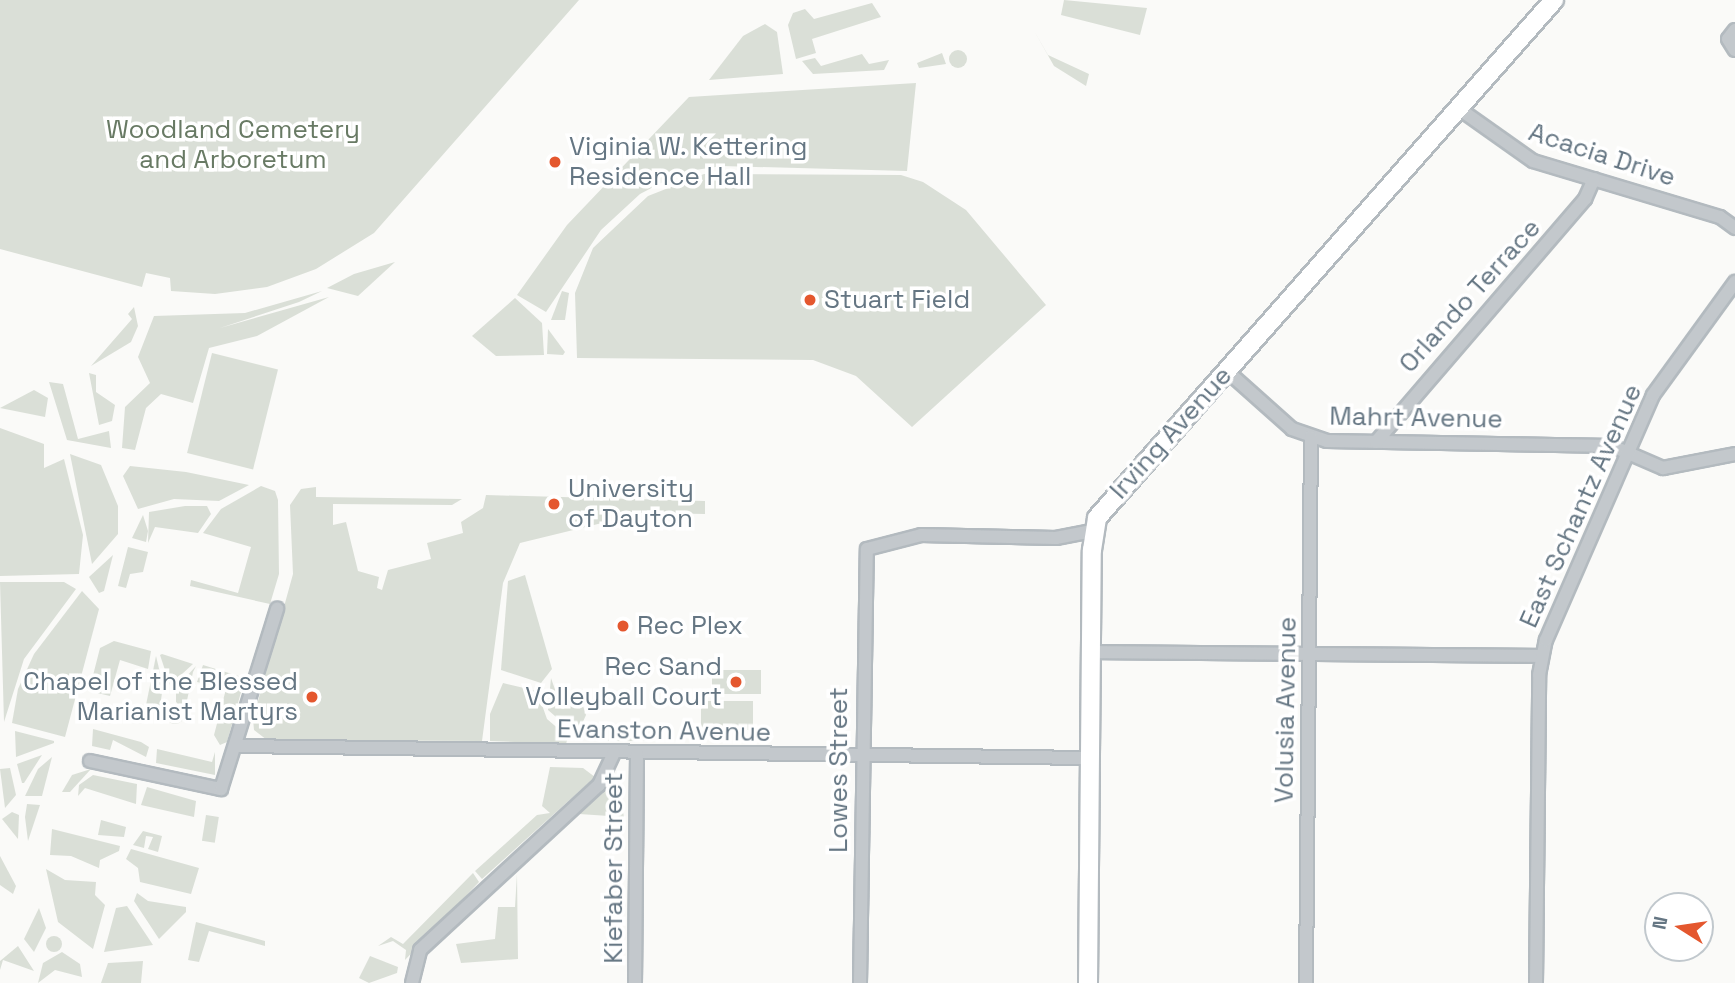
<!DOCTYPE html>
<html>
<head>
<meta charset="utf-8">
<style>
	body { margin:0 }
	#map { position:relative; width:1735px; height:983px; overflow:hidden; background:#fafaf8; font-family:"Space Grotesk",sans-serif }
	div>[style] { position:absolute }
	.green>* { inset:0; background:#dadfd7; transform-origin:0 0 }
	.round { border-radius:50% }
	.roads { filter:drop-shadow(2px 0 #b3babf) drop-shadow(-2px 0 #b3babf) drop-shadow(0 2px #b3babf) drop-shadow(0 -2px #b3babf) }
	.street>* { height:12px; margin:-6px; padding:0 6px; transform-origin:6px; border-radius:6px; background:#c3c8cc }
	.secondary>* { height:18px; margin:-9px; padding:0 9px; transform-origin:9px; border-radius:9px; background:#fff }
	.dots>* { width:19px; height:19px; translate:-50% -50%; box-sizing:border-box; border:4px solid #fff; border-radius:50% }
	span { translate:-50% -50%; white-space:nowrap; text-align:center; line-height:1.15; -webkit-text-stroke:7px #fff; paint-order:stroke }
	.park-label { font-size:26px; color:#687a64 }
	.poi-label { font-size:26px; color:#657683 }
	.left { translate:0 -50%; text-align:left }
	.right { translate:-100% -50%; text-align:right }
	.street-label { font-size:26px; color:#657683 }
	.north { position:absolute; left:1644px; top:892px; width:70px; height:70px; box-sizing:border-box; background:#fff; border:2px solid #c1c8cd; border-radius:50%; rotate:282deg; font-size:19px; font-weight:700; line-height:28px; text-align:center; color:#657683 }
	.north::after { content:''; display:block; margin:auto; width:24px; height:32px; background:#e4572e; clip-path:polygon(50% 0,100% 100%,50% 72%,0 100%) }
</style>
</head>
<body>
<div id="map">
	<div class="green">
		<div style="clip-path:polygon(0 0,579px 0,374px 233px,316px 269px,267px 287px,215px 294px,171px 291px,170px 278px,146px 273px,142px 287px,0 249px)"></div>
		<div style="clip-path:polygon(1064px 0,1147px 8px,1140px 35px,1061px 15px)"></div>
		<div style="clip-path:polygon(872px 3px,881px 17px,812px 39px,816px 53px,796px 59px,788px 25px,793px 13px,805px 9px,814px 19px)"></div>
		<div style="clip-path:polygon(765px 24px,777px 32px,783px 74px,709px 80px,743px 36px)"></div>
		<div style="clip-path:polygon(1033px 29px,1048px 55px,1089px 74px,1086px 86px,1054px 66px)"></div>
		<div class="round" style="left:949px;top:50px;width:18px;height:18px"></div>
		<div style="clip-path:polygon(942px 53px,946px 64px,919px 68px,917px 63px)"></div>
		<div style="clip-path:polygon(862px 54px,869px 64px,889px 60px,884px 70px,813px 74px,802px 61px,815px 58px,821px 66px)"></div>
		<div style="clip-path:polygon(916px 83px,907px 171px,722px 166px,682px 172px,640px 194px,601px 230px,546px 312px,517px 295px,567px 225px,689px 97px)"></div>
		<div style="clip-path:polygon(704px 174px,901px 175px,923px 182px,966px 210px,1046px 305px,912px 427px,856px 376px,813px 360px,577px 358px,575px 293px,593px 248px,648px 196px)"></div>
		<div style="clip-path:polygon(395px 262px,358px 296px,327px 288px,354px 274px)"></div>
		<div style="clip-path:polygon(322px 291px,299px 302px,220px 328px,329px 297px,257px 336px,209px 348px,193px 403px,161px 394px,146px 408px,135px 450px,122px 448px,125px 407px,150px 383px,138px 357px,154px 316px,245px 313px)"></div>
		<div style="clip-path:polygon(562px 291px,569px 293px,565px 320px,551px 320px)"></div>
		<div style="clip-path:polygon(515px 298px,542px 323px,544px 355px,496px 356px,472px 336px)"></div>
		<div style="clip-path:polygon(134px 307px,138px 326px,131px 342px,91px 366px,132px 319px,128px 314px)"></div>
		<div style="clip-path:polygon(548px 329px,565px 352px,563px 355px,547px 354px)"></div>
		<div style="left:212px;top:353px;width:68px;height:103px;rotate:14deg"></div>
		<div style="clip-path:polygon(89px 373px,96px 375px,96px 392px,115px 405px,112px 421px,99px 425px)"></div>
		<div style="clip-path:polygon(49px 382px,63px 384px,78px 439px,109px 431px,111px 448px,67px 440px)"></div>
		<div style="clip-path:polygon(34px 390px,48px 398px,45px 417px,0 408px)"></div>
		<div style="clip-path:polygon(0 428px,44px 444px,44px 468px,64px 459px,83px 535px,79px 574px,0 576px)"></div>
		<div style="clip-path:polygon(70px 454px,101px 465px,118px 506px,118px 534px,92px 564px)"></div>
		<div style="clip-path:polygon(130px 466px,186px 472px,249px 485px,219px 501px,174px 499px,138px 509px,123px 476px)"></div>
		<div style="clip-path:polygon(261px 486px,275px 491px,278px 500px,279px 574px,270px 604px,190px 586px,191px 580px,238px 593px,251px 547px,203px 533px,221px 509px)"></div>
		<div style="clip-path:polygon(316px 487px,316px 497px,462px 499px,452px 505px,333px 504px,333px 525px,346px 522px,358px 571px,379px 577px,377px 588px,382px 590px,388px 570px,431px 559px,427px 543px,463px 533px,461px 522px,483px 508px,486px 495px,705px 501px,705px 514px,602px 512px,602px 523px,520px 543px,503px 583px,482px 741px,267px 740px,254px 730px,253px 719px,293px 574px,290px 505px,301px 489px)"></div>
		<div style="clip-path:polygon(185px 506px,207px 506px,211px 514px,198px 533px,155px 527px,148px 543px,149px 512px)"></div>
		<div style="clip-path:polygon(143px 515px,148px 531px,146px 542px,132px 538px)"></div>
		<div style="clip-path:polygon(128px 547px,148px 552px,143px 572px,130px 574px,126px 588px,118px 586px)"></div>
		<div style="clip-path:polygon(113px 555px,104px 591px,99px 593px,89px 577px)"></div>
		<div style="clip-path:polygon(525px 575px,552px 669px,541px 683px,501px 670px,508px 581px)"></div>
		<div style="clip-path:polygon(0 582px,64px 582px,76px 589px,24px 659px,4px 722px)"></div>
		<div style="clip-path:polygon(82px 591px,99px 609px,65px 737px,12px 723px,18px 689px,34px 654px)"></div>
		<div style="clip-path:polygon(114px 641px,151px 651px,148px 669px,120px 660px,110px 696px,89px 691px,100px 648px)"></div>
		<div style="clip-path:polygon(160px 655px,162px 654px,193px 664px,170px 685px)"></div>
		<div style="clip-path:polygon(156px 656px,163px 685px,159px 715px,146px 705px)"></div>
		<div style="clip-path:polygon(203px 665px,245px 678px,227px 742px,220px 745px,214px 735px,226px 689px,197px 682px)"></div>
		<div style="clip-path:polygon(196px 666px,193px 672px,185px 710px,176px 702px,176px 688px)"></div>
		<div style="left:712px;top:670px;width:49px;height:24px"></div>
		<div style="clip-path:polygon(551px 678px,561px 707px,582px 703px,586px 715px,577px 735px,548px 710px)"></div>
		<div style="clip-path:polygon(503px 683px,537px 691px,547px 719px,568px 737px,566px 744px,490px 741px,490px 714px)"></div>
		<div style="left:701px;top:701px;width:52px;height:29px"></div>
		<div class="round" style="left:166px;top:706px;width:18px;height:18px"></div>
		<div style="clip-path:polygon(629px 723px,642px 728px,650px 741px,607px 741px)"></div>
		<div style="clip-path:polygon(93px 729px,141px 742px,149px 747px,146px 757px,113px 740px,110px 750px,92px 746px)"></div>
		<div style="clip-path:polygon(15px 731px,54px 741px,54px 743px,16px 757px)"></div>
		<div style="clip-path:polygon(157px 749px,212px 762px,215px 752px,215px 775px,156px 763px)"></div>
		<div style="clip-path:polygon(42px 755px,24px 783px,22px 783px,17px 764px)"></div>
		<div style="clip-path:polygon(52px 757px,42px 796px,25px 796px,38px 769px)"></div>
		<div style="clip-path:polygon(550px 767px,583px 768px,595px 777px,482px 879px,475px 871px,537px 815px,550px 813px,542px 806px)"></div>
		<div style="clip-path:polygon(10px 768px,16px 795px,5px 808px,0 769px)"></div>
		<div style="clip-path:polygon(91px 769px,70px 792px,62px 792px,72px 775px)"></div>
		<div style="clip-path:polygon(93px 775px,137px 784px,136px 804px,85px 788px,78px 796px,79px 785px)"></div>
		<div style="clip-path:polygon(616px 778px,624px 817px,579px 814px)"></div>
		<div style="clip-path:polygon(147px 787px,196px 801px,194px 817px,141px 805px)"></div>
		<div style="clip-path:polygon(27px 804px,40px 805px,28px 841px,25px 817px)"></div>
		<div style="clip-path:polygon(12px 812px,19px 815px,18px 839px,2px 819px)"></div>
		<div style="left:206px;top:815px;width:13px;height:26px;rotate:9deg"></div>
		<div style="clip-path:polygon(101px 820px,126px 827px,124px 837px,98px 835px)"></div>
		<div style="clip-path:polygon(52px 829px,120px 846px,119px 851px,100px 860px,99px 868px,71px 856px,50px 855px)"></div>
		<div style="clip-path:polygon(143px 831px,162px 836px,158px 852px,148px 849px,153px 837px,146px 836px,144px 848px,133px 845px)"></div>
		<div style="clip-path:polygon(131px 849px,199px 868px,191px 894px,140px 882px,138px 868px,126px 859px)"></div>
		<div style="clip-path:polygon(0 856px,16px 886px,13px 894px,0 885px)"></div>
		<div style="clip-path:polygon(46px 869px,65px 880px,96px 882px,95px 895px,105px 905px,93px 949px,58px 922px)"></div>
		<div style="clip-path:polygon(473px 873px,479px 882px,405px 960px,406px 950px,393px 941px,378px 946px,391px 937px,403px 944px)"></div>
		<div style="clip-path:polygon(517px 874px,518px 959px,461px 963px,456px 944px,495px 939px,498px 907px,515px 907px)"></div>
		<div style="clip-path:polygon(137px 893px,148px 901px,186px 907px,186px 912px,159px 939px,134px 901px)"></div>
		<div style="clip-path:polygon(127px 906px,153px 945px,104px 952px,116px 908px)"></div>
		<div style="clip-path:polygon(39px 908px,46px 928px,34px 952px,24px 939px)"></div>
		<div style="clip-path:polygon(196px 922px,265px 941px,265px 946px,209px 931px,199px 962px,188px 960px)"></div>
		<div class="round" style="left:46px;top:936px;width:16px;height:16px"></div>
		<div style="clip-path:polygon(18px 946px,34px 971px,3px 960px,0 970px,0 961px)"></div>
		<div style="clip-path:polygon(62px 952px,80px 964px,82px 977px,55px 970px,38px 983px,43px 963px)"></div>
		<div style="clip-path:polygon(370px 956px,398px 967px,397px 973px,369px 983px,359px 978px)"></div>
		<div style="clip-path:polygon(143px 961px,141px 983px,101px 983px,108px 963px)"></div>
	</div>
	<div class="roads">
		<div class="street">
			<div style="left:1735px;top:30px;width:11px;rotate:128deg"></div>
			<div style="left:1728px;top:39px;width:13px;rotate:58deg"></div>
			<div style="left:1461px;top:110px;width:88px;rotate:35.3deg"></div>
			<div style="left:1533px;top:161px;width:195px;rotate:16.7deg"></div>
			<div style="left:1720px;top:217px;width:19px;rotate:36deg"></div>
			<div style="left:1227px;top:371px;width:87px;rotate:41.7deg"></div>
			<div style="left:1292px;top:429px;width:37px;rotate:19deg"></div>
			<div style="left:1327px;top:441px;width:285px;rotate:1deg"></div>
			<div style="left:1612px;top:446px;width:56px;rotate:23.3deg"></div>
			<div style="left:1663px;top:468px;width:73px;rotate:-11deg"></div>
			<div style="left:1376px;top:442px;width:321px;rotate:-49.3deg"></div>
			<div style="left:1585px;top:199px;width:22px;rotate:-66deg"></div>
			<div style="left:1091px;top:652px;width:451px;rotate:0.5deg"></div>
			<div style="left:238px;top:746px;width:852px;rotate:0.81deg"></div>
			<div style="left:90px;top:761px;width:134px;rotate:12.1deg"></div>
			<div style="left:221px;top:789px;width:189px;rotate:-72.7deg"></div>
			<div style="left:412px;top:983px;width:34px;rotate:-76deg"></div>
			<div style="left:420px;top:950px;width:243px;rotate:-42.7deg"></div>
			<div style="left:599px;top:785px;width:35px;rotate:-65deg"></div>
			<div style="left:635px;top:983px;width:229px;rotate:-89.5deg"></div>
			<div style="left:860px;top:983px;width:434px;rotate:-89.1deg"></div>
			<div style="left:867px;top:549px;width:56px;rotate:-14.5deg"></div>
			<div style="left:921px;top:535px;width:135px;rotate:1.3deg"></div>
			<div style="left:1056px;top:538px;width:38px;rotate:-11deg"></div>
			<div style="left:1306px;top:983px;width:546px;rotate:-89.48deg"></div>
			<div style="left:1536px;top:983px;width:308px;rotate:-89.4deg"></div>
			<div style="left:1539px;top:675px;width:36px;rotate:-79deg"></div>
			<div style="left:1546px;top:640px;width:267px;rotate:-66.4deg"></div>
			<div style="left:1653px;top:395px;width:140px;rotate:-54deg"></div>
		</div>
		<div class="secondary">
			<div style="left:1088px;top:983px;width:433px;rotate:-89.5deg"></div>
			<div style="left:1092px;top:550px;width:32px;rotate:-81deg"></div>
			<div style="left:1097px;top:518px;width:691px;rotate:-48.58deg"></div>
		</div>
	</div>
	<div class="dots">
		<div style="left:555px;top:162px;background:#e4572e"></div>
		<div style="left:810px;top:300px;background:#e4572e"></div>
		<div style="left:554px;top:504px;background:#e4572e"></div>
		<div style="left:623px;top:626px;background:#e4572e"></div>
		<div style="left:736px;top:682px;background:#e4572e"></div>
		<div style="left:312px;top:697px;background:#e4572e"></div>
	</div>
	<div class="park-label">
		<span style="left:233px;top:145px">Woodland Cemetery<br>and Arboretum</span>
	</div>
	<div class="poi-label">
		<span class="left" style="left:569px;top:162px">Viginia W. Kettering<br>Residence Hall</span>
		<span class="left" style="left:824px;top:300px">Stuart Field</span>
		<span class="left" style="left:568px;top:504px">University<br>of Dayton</span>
		<span class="left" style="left:637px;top:626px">Rec Plex</span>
		<span class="right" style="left:722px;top:682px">Rec Sand<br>Volleyball Court</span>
		<span class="right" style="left:298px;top:697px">Chapel of the Blessed<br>Marianist Martyrs</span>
	</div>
	<div class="street-label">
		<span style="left:1602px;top:155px;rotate:18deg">Acacia Drive</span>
		<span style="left:1470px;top:296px;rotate:-48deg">Orlando Terrace</span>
		<span style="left:1416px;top:418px;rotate:1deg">Mahrt Avenue</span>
		<span style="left:1171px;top:433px;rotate:-48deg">Irving Avenue</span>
		<span style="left:1581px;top:506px;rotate:-66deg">East Schantz Avenue</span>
		<span style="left:1286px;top:710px;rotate:-89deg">Volusia Avenue</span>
		<span style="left:664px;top:731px;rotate:1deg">Evanston Avenue</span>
		<span style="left:839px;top:770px;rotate:-90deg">Lowes Street</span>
		<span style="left:614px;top:868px;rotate:-90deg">Kiefaber Street</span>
	</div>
	<div class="north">N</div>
</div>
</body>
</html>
